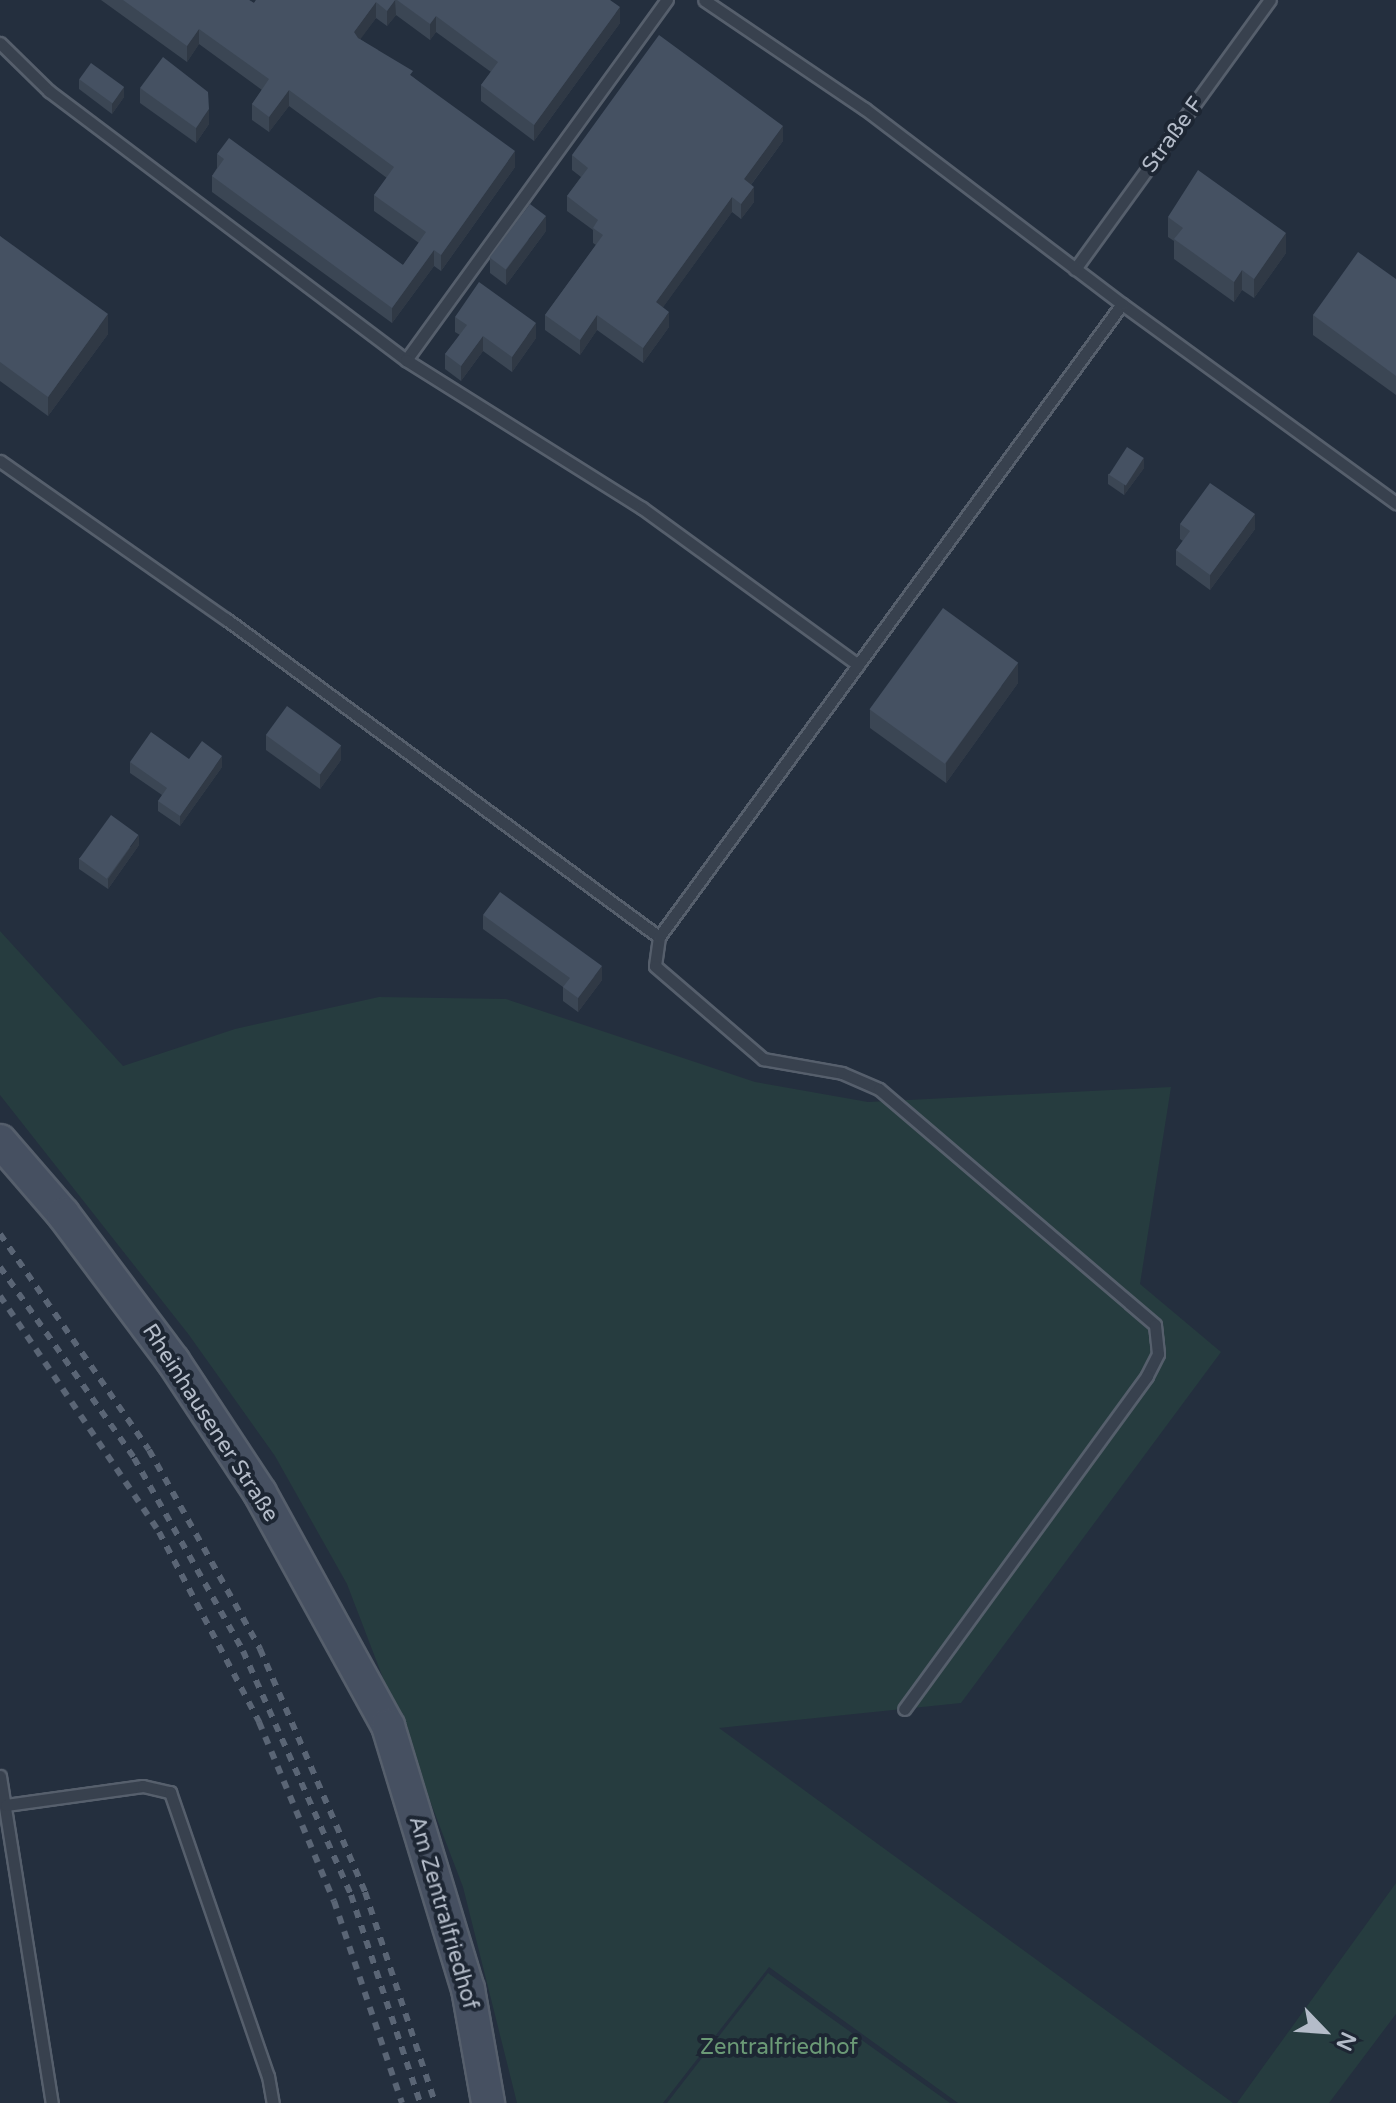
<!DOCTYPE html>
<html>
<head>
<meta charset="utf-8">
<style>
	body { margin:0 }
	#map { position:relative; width:1396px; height:2103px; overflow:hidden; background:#242f3e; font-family:"Varela Round",sans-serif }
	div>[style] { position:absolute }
	.green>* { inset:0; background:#263c3f }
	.roads { filter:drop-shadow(2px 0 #565f6c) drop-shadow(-2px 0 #565f6c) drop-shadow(0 2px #565f6c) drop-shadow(0 -2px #565f6c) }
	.lane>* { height:11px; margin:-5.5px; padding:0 5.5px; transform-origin:5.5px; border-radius:5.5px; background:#38414e }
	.secondary>* { height:32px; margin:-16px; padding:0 16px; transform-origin:16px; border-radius:16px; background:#465061 }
	.rail>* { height:6px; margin-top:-3px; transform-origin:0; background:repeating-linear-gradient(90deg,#5a6575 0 8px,transparent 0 16px) }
	.wall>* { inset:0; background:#3b4654 }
	.shaded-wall>* { inset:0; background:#303945 }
	.building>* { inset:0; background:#455162; transform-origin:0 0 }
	span { translate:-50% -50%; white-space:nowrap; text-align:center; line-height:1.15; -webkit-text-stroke:8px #1d2633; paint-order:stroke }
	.street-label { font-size:22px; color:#b4bcc9 }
	.park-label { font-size:22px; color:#6b9a76 }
	.north { position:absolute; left:1284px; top:1991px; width:80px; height:80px; -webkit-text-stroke:6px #1d2633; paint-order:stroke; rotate:115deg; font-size:22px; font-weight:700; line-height:32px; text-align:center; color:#b4bcc9 }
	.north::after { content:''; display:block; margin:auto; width:28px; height:36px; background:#b4bcc9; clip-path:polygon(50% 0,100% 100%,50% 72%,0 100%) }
</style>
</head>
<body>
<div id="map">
	<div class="green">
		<div style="clip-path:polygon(0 931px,123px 1066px,235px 1029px,379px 997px,506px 999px,755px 1082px,868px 1102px,1171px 1087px,1140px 1284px,1221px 1352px,961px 1703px,719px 1728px,1233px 2103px,958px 2103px,769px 1967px,663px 2103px,517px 2103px,463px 1887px,347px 1584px,275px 1456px,189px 1335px,0 1095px)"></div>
		<div style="clip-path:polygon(1396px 1883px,1396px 2014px,1329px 2103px,1237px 2103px)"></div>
		<div style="clip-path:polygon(768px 1973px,950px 2103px,667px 2103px)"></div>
	</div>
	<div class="roads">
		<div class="lane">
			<div style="left:0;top:43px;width:69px;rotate:44.4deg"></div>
			<div style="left:49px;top:91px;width:447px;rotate:37deg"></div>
			<div style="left:406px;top:360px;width:445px;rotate:-54.1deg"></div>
			<div style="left:1075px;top:269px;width:332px;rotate:-54.1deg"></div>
			<div style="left:1122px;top:304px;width:339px;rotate:36deg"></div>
			<div style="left:406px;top:360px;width:279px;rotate:32.1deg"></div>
			<div style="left:642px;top:508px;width:267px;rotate:36deg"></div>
			<div style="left:0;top:461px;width:276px;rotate:35deg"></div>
			<div style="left:226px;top:619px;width:537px;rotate:36.29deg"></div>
			<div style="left:659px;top:937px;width:29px;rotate:98deg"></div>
			<div style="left:655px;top:966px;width:143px;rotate:40.7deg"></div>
			<div style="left:763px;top:1059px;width:80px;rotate:10deg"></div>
			<div style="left:842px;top:1073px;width:40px;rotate:23.4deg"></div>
			<div style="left:879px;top:1089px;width:363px;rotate:40.5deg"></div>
			<div style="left:1155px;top:1325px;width:29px;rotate:84deg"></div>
			<div style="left:1158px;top:1354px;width:25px;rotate:117deg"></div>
			<div style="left:1147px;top:1376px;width:412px;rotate:126.1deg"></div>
			<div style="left:659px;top:937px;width:784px;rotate:-53.82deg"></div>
			<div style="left:1122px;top:304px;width:323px;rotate:-142.8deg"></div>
			<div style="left:865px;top:109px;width:194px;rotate:-145.9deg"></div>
			<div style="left:0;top:1776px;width:331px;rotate:81deg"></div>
			<div style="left:6px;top:1805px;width:138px;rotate:-7.9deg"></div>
			<div style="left:143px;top:1786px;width:28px;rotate:13deg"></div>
			<div style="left:170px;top:1792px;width:300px;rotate:71deg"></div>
			<div style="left:268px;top:2076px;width:27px;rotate:80deg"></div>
		</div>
		<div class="secondary">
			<div style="left:0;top:1141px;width:96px;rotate:49.2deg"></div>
			<div style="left:63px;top:1214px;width:184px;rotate:53.2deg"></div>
			<div style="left:173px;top:1361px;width:158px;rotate:56.6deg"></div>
			<div style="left:260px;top:1493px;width:266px;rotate:61.2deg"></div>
			<div style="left:388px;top:1726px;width:275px;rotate:73.1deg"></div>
			<div style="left:468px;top:1989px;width:116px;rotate:80deg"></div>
		</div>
	</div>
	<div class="rail">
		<div style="left:0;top:1234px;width:262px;rotate:55.4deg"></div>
		<div style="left:149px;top:1450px;width:228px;rotate:60.8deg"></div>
		<div style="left:260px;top:1649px;width:265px;rotate:66.6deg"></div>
		<div style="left:365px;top:1892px;width:222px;rotate:71.6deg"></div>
		<div style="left:0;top:1267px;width:233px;rotate:54.9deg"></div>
		<div style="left:134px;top:1458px;width:222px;rotate:60.5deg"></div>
		<div style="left:243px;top:1651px;width:267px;rotate:66.1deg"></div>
		<div style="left:351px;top:1895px;width:219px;rotate:71.6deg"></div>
		<div style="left:0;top:1296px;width:285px;rotate:56deg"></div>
		<div style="left:159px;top:1532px;width:215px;rotate:62.2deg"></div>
		<div style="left:259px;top:1722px;width:194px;rotate:67.3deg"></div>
		<div style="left:334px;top:1901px;width:213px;rotate:71.4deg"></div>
	</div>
	<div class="wall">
		<div style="clip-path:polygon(101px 0,249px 0,254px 3px,256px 0,610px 0,620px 23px,534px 141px,481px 101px,481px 85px,491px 72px,436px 32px,430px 40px,396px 15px,387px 26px,376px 18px,360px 39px,413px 77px,515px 167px,441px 271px,434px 266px,392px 323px,212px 192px,212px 176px,217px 168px,217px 154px,403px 265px,419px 243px,374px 211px,374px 195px,387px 178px,289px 106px,269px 132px,252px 120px,252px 104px,262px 90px,199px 44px,187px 62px)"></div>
		<div style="clip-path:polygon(79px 79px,124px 97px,112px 114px,79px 89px)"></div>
		<div style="clip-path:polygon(140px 88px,209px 124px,196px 143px,140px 103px)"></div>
		<div style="clip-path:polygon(783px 141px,751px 185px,754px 202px,741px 219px,732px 212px,663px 307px,669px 327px,643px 363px,597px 330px,580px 355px,545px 330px,545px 315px,596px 245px,593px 243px,593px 230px,567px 211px,567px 196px,581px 177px,572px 170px,572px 155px)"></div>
		<div style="clip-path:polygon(1168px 217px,1286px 253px,1254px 298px,1242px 290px,1234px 302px,1174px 259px,1174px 241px,1168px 237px)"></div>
		<div style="clip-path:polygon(546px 231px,506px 285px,490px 273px,490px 258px)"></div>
		<div style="clip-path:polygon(0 236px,108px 334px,48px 416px,0 381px)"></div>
		<div style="clip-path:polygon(1396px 279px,1396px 395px,1313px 335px,1313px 315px)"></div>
		<div style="clip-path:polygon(455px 317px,536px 338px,512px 372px,483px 351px,461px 381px,445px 369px,445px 354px,460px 335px,455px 332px)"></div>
		<div style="clip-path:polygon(1144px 468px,1124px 495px,1108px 484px,1108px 474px)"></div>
		<div style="clip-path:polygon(1180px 524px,1255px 529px,1210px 590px,1176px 565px,1176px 550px,1183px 541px,1180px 539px)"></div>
		<div style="clip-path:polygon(1018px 683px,946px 783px,870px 728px,870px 709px)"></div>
		<div style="clip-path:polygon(266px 735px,341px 760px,320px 789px,266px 750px)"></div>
		<div style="clip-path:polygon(130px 762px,222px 767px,180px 826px,158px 811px,158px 801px,162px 795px,130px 773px)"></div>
		<div style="clip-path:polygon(139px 845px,108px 889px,79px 869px,79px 858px)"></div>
		<div style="clip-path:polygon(483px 915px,602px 980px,578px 1012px,563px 1001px,563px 987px,483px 929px)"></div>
	</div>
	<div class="shaded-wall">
		<div style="clip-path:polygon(395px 0,396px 15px,387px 26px,387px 11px)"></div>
		<div style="clip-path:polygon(376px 2px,376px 18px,354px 48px,354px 32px)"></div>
		<div style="clip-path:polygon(620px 7px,620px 23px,534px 141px,534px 125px)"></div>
		<div style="clip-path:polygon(436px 16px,436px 32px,430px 40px,430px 24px)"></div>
		<div style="clip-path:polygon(199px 29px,199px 44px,187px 62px,187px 46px)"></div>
		<div style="clip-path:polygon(124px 87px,124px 97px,112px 114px,112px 104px)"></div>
		<div style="clip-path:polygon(289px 90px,289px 106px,269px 132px,269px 117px)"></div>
		<div style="clip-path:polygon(209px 109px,209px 124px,196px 143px,196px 128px)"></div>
		<div style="clip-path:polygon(783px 126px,783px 141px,744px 194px,744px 179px)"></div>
		<div style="clip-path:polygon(515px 151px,515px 167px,441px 271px,441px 255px)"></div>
		<div style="clip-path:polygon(754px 187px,754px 202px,741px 219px,741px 204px)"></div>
		<div style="clip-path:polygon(732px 197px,732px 212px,656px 317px,656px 302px)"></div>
		<div style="clip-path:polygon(546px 216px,546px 231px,506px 285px,506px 270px)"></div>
		<div style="clip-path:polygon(1286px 233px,1286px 253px,1254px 298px,1254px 279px)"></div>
		<div style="clip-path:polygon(434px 250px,434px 266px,392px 323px,392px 308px)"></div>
		<div style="clip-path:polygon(1242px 270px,1242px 290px,1234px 302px,1234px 282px)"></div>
		<div style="clip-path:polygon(669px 312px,669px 327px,643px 363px,643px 348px)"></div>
		<div style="clip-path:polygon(108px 314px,108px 334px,48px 416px,48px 397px)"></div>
		<div style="clip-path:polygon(597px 315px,597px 330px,580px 355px,580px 340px)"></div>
		<div style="clip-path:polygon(536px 323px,536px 338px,512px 372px,512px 357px)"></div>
		<div style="clip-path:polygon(483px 336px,483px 351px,461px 381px,461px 366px)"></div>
		<div style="clip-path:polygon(1144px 458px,1144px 468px,1124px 495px,1124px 485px)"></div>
		<div style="clip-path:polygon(1255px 514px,1255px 529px,1210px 590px,1210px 575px)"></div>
		<div style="clip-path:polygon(1018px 663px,1018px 683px,946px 783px,946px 763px)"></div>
		<div style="clip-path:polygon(341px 745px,341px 760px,320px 789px,320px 774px)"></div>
		<div style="clip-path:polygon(222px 756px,222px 767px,180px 826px,180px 816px)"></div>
		<div style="clip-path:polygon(139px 835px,139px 845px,108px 889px,108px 879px)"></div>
		<div style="clip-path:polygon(602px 966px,602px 980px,578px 1012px,578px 998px)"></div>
	</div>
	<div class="building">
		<div style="clip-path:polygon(123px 0,249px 0,254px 3px,256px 0,395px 0,387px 11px,376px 2px,354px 32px,358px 38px,413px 71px,410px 75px,515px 151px,441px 255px,434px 250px,392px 308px,212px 176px,224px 159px,217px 154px,229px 138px,403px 265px,426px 232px,374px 195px,394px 167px,289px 90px,269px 117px,252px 104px,269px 79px,199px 29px,187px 46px)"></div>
		<div style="clip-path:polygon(397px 0,610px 0,620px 7px,534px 125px,481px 85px,498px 62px,436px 16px,430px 24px)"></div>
		<div style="clip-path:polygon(659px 35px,783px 126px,744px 179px,754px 187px,741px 204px,732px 197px,656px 302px,669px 312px,643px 348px,597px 315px,580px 340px,545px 315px,603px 235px,593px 228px,598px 220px,567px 196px,588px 168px,572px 155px)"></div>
		<div style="clip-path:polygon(163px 57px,208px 92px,209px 109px,196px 128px,140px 88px)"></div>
		<div style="left:91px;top:63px;width:41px;height:20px;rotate:36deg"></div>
		<div style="clip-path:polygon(1198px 170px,1286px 233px,1254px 279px,1242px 270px,1234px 282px,1174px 239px,1183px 228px,1168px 217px)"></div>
		<div style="left:530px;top:204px;width:20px;height:67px;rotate:37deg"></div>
		<div style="clip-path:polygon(0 236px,108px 314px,48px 397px,0 362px)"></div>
		<div style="clip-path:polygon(1358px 252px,1396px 279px,1396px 376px,1313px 315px)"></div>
		<div style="clip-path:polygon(479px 282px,536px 323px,512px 357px,483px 336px,461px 366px,445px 354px,467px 325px,455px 317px)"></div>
		<div style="left:1127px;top:447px;width:20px;height:33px;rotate:33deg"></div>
		<div style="clip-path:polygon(1210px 483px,1255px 514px,1210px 575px,1176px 550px,1190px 531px,1180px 524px)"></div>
		<div style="left:943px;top:608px;width:93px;height:125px;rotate:36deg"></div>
		<div style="left:287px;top:706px;width:67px;height:36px;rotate:36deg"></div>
		<div style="clip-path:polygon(151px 732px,189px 759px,202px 741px,222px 756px,180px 816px,158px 801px,167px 788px,130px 762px)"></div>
		<div style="left:111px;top:815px;width:34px;height:54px;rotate:36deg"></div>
		<div style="clip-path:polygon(500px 892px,602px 966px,578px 998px,563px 987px,570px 978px,483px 915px)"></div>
	</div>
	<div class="street-label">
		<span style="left:1173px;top:135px;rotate:-54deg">Straße F</span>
		<span style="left:210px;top:1423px;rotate:57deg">Rheinhausener Straße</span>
		<span style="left:443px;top:1913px;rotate:74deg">Am Zentralfriedhof</span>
	</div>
	<div class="park-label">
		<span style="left:779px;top:2048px">Zentralfriedhof</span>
	</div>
	<div class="north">N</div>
</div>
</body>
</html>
